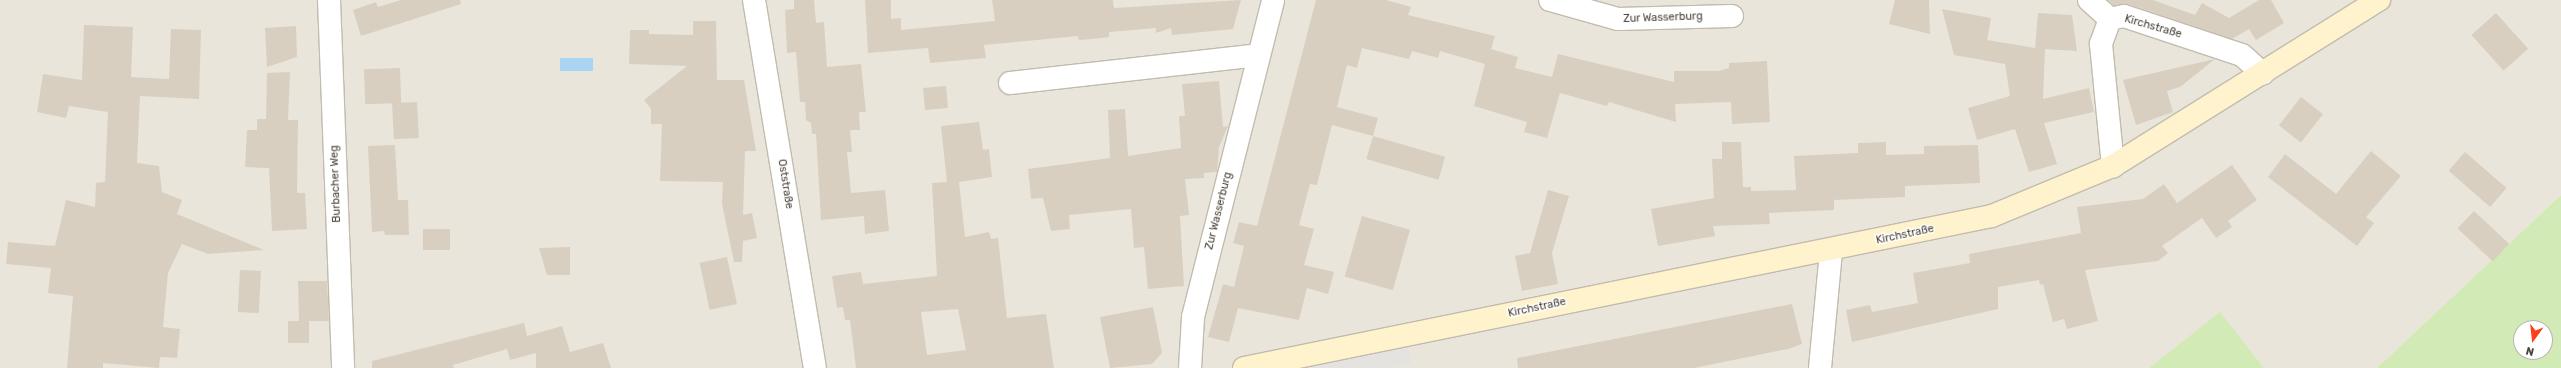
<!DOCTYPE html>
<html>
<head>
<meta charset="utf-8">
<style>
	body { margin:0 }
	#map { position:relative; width:2561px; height:368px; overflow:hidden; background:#f6f3ec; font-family:Rubik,sans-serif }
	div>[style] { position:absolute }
	.residential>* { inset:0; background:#eae5da }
	.green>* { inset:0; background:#d2eab5 }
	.parking>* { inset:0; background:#e5e3e0 }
	.water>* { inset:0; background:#a9d4f2; transform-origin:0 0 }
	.building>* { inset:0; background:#d8cfc1; transform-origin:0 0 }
	.roads { filter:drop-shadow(1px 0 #c2bbae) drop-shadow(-1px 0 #c2bbae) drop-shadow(0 1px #c2bbae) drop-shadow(0 -1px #c2bbae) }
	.street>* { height:22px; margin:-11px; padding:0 11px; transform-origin:11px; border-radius:11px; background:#fff }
	.secondary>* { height:22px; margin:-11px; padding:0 11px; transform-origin:11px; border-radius:11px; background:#fff3cd }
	span { translate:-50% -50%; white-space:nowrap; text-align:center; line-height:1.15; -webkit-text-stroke:3px #fff; paint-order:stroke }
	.street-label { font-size:11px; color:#4b4439 }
	.north { position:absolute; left:2513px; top:320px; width:40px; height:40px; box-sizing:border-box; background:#fff; border:1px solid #b7b4b0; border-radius:50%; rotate:195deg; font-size:11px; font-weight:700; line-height:16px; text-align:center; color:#4b4439 }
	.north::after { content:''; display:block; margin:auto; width:14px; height:18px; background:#fc3f1d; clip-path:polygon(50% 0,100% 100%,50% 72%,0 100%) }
</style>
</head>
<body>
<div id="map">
	<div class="residential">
		<div style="clip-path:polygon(0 0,2561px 0,2561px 195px,2377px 368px,2264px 368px,2220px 313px,2149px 368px,0 368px)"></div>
	</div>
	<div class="green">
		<div style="clip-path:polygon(evenodd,2561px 195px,2561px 368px,2377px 368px,2561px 195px,2521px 328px,2545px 328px,2545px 352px,2521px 352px,2521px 328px)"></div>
		<div style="clip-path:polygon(2220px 312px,2264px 368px,2149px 368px)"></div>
	</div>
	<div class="parking">
		<div style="clip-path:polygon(1407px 343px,1412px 364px,1389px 368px,1285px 368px)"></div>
	</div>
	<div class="water">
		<div style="left:560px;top:58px;width:33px;height:13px"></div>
	</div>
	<div class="building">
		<div style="clip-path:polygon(401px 0,460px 0,461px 4px,361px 36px,353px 10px,376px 2px,378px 7px)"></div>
		<div style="clip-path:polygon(794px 0,814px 0,816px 23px,824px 22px,827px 67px,861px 64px,866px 112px,859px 112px,860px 130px,850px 130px,852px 152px,847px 152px,851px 193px,885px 190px,889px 231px,865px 234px,864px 216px,821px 220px,816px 134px,812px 134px,811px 123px,806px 120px,805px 102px,800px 102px,796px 52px,787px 53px,785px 10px,794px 9px)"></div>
		<div style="clip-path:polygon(865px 0,891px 0,891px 19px,901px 18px,901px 30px,995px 21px,992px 0,1113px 0,1114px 8px,1241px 0,1233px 29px,1172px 35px,1171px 28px,1156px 33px,1156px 28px,1109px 32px,1109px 37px,1093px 39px,1079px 40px,1078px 36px,984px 45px,986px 58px,930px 63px,928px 48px,868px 53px)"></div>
		<div style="clip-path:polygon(1316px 0,1386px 0,1411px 7px,1408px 15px,1495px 36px,1491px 49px,1518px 57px,1515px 68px,1552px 77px,1558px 54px,1674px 82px,1674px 71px,1719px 71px,1729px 68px,1729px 63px,1767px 61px,1770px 122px,1732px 124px,1731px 102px,1675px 104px,1676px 122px,1609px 102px,1607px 106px,1560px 93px,1547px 138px,1524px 132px,1527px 122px,1474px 106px,1485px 64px,1440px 51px,1438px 58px,1412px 51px,1409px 59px,1362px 48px,1357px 68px,1347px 65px,1337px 107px,1378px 118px,1373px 136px,1332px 125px,1317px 185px,1310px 184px,1299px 225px,1314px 229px,1304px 265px,1334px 272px,1328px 294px,1307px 288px,1299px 320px,1238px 308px,1229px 342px,1208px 337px,1223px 284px,1234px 287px,1244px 246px,1233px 243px,1239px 222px,1257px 226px)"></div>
		<div style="clip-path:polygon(1895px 0,1929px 0,1930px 34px,1889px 24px)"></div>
		<div style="clip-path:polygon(2108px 0,2153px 0,2195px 15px,2202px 3px,2229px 18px,2259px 0,2271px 0,2284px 23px,2256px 40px,2249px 29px,2232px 39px,2128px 4px,2114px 5px)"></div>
		<div style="clip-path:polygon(1942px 9px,1991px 18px,1987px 40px,2035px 48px,2038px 13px,2072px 15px,2077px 51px,2045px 49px,2043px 99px,2089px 88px,2094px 112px,2044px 123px,2057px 164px,2029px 172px,2015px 129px,1977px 140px,1968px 108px,2010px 96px,2005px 64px,1954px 55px)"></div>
		<div style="left:2496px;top:13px;width:48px;height:33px;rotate:48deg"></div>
		<div style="clip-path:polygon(693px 21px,716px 21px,717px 80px,744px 80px,756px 151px,745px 151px,743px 215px,752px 213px,757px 238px,743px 241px,742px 262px,734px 262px,722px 204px,723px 182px,660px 181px,662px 124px,651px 124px,651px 109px,644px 100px,687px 66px,629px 64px,630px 30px,649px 30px,649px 34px,693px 35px)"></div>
		<div style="clip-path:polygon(84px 25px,133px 27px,131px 77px,169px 79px,171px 29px,201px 30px,199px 99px,140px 96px,137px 163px,159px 166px,162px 192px,182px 200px,177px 214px,264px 250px,208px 254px,182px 244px,168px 273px,163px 327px,180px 329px,177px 358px,160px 357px,159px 368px,103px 363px,103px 368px,67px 368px,73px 296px,48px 293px,51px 268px,6px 264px,8px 242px,55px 246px,66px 200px,95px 207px,96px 183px,105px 182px,108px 112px,69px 106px,66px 118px,37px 112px,43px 74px,82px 80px)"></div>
		<div style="clip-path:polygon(296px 26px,297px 57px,267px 67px,265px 28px)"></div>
		<div style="clip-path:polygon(2215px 59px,2180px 87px,2167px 91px,2173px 112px,2136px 125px,2123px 80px)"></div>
		<div style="left:400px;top:68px;width:35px;height:36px;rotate:88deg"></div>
		<div style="clip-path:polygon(290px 72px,288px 120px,298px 120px,297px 193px,305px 193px,307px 229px,272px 231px,269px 168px,245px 167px,247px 130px,257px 130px,257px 119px,266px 119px,267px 73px)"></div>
		<div style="clip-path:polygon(1219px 81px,1223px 127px,1228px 126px,1219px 147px,1217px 172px,1204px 173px,1204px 178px,1185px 179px,1189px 215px,1180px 216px,1184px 286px,1148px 289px,1144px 247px,1134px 248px,1131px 209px,1069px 215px,1070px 229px,1051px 231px,1043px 198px,1031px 199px,1028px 169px,1110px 158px,1108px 110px,1125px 109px,1128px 156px,1181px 148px,1179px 116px,1185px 116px,1182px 84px)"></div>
		<div style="left:946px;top:86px;width:22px;height:23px;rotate:85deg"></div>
		<div style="left:2301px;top:97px;width:28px;height:36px;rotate:38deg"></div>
		<div style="left:417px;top:102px;width:36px;height:25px;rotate:87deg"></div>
		<div style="clip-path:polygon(evenodd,979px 122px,983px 150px,989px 149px,992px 177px,959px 182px,965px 237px,989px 232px,991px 239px,998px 238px,1007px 318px,1046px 314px,1054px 368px,856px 368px,850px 320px,845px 320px,843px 307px,837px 308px,832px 276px,861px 272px,863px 284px,937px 276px,932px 183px,947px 182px,941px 126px,979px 122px,958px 309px,966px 350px,927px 355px,921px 312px,958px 309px)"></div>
		<div style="left:1373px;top:136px;width:75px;height:24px;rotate:16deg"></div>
		<div style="clip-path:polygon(1722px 142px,1741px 142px,1743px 187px,1751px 187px,1751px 191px,1796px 190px,1794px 156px,1858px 153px,1858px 143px,1886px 142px,1886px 155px,1924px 154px,1924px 146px,1978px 145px,1980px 183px,1905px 186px,1905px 197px,1834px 200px,1834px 210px,1769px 213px,1770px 224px,1713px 226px,1715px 236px,1658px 246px,1651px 209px,1714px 198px,1712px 159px,1722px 159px)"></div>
		<div style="clip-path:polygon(395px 145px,398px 200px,408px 200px,409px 235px,385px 235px,384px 231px,372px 232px,368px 146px)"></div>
		<div style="clip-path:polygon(2371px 151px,2401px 176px,2366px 217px,2374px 223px,2357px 246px,2268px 177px,2285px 154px,2336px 194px)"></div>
		<div style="left:2465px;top:152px;width:55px;height:25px;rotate:41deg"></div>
		<div style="clip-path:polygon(2232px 165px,2257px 200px,2228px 221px,2232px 227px,2216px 238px,2202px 218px,2162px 246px,2168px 253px,2158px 261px,2085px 270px,2098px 321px,2067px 329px,2064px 319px,2053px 322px,2043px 284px,2040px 285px,2039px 280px,1998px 287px,1998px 309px,1852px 342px,1846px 310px,1870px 305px,1872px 312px,1918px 303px,1913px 273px,1970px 263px,1969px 254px,2081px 233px,2077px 207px,2143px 199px,2164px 184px,2177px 203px)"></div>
		<div style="clip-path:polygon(1548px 190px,1569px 196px,1552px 253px,1558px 284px,1522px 291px,1515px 256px,1530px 253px)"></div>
		<div style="left:2474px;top:211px;width:48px;height:24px;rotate:43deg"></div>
		<div style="left:1362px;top:216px;width:50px;height:63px;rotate:16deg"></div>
		<div style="left:423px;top:229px;width:27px;height:21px"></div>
		<div style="clip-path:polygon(570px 247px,570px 275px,547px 275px,539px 248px)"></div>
		<div style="left:727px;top:257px;width:48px;height:28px;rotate:78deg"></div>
		<div style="left:240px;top:270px;width:21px;height:42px;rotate:3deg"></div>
		<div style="clip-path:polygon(298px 281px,327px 281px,329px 321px,309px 321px,309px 343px,288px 343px,288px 321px,299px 321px)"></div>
		<div style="clip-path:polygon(1792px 304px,1802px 344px,1788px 349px,1694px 368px,1518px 368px,1517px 358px)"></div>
		<div style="clip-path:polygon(1153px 307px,1162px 353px,1152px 364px,1110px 368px,1100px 317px)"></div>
		<div style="clip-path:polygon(524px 323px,527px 336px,562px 326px,570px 352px,603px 343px,611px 368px,536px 368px,536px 353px,510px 360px,507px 349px,453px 365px,454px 368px,372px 368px,372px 361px)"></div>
	</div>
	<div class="roads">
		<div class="street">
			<div style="left:329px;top:0;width:368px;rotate:87.8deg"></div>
			<div style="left:754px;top:0;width:373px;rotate:80.6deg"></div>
			<div style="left:1550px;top:0;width:71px;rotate:15.6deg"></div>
			<div style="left:1618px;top:19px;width:114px;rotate:-1.5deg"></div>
			<div style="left:2089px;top:0;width:28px;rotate:42deg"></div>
			<div style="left:2110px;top:19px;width:14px;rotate:-12deg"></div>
			<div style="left:2124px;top:16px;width:124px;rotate:18.3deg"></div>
			<div style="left:2242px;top:55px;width:28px;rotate:42deg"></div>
			<div style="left:2110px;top:19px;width:27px;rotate:110deg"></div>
			<div style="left:2101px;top:44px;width:123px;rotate:84.4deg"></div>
			<div style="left:1010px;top:83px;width:250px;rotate:-6.4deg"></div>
			<div style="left:1190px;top:368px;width:51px;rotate:-86.6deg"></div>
			<div style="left:1193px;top:317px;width:327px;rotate:-75.8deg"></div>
			<div style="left:1820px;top:368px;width:118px;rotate:-84.6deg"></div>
		</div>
		<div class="secondary">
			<div style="left:1244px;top:368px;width:763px;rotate:-11.49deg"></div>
			<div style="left:1992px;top:216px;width:131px;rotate:-22.5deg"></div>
			<div style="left:2113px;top:166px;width:314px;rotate:-32deg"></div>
		</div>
	</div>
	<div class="street-label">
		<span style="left:1663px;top:18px;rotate:-2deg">Zur Wasserburg</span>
		<span style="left:2153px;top:27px;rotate:16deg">Kirchstraße</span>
		<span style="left:336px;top:184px;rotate:-92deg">Burbacher Weg</span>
		<span style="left:785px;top:184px;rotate:81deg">Oststraße</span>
		<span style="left:1219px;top:211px;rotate:-76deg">Zur Wasserburg</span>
		<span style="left:1905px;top:235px;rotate:-12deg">Kirchstraße</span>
		<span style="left:1537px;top:308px;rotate:-12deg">Kirchstraße</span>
	</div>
	<div class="north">N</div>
</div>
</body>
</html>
